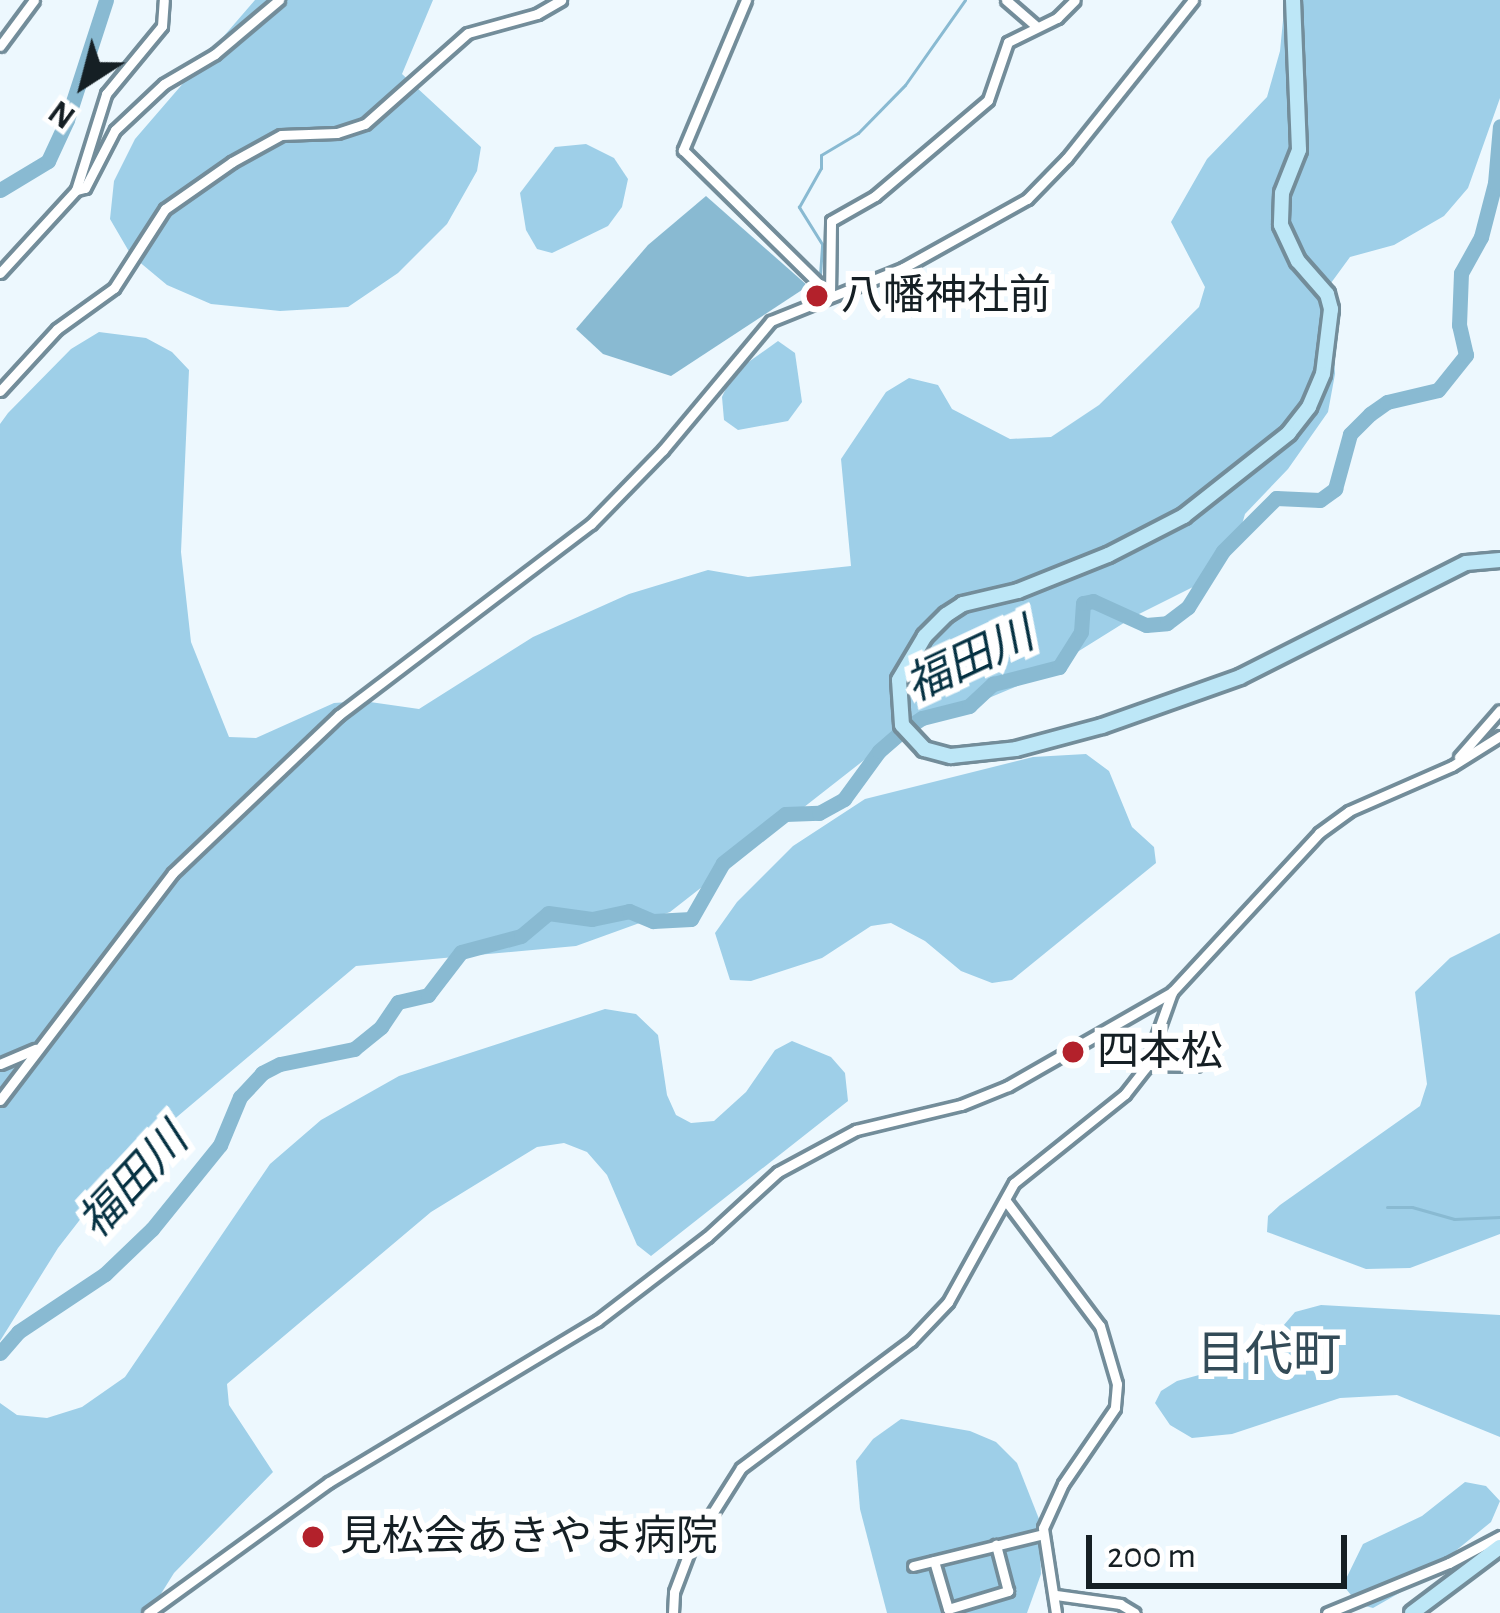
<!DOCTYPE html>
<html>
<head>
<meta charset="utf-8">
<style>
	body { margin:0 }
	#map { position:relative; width:1500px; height:1613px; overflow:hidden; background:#edf8fe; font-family:"Alegreya Sans","Noto Sans JP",sans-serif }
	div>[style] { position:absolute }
	.forest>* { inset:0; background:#9ecfe8 }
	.water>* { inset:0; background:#89bad2 }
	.stream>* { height:3px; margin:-1.5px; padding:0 1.5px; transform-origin:1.5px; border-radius:1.5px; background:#89bad2 }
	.river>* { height:15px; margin:-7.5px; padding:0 7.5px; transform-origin:7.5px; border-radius:7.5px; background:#89bad2 }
	.roads { filter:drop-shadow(3px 0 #738d9a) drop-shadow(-3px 0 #738d9a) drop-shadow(0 3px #738d9a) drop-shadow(0 -3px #738d9a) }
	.street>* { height:9px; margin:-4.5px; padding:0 4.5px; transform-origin:4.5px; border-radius:4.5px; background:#fff }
	.secondary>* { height:14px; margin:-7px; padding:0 7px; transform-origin:7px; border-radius:7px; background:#bde7f7 }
	.dots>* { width:33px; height:33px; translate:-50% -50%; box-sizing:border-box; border:6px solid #fff; border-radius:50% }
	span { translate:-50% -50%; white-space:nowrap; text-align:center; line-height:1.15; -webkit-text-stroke:12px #fff; paint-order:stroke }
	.poi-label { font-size:42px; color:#151f24 }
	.left { translate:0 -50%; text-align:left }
	.water-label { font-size:45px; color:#053142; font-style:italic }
	.quarter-label { font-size:48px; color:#334b57 }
	.north { position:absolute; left:24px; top:24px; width:120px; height:120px; -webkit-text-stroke:9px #fff; paint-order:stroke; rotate:216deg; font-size:33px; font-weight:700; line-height:48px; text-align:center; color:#151f24 }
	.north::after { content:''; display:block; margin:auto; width:42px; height:54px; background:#151f24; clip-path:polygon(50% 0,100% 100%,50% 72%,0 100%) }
	.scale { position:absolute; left:1086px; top:1535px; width:261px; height:54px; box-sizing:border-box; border:6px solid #151f24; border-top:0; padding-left:15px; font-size:36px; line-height:42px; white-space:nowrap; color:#151f24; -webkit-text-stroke:9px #fff; paint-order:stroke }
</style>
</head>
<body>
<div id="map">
	<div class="forest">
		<div style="clip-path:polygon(255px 0,433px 0,402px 74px,481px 147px,477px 171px,447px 224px,398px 273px,348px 307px,280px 311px,211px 304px,167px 285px,131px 255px,110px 219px,114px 181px,135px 139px)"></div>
		<div style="clip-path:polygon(1285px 0,1500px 0,1500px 98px,1468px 188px,1444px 216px,1394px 245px,1350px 257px,1331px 283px,1335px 374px,1328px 412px,1288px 469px,1245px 514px,1237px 542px,1201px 583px,1135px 616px,1034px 679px,891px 739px,670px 912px,576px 946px,356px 966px,127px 1159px,58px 1248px,0 1341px,0 424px,8px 413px,71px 349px,99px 332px,146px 338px,172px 352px,189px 370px,181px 552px,191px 642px,229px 737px,256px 738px,334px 703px,363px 701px,419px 709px,533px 637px,629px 594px,708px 570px,748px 577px,851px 566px,841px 459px,886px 392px,909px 378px,938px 385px,952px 409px,1010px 439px,1051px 437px,1099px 405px,1199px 307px,1205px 287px,1171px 222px,1207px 159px,1267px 97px,1280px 51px)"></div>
		<div style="clip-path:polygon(586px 144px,614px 158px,628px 179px,622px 207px,608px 226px,573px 243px,552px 253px,537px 249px,526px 230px,520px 193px,555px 147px)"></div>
		<div style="clip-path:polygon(778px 341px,795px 353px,802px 402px,788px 421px,738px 430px,724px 420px,722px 397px,733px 373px)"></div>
		<div style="clip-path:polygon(1086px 754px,1109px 771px,1132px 827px,1154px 847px,1156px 863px,1012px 980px,992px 983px,961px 971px,925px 941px,891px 923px,871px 926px,822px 958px,751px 981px,730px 980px,715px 933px,737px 902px,793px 846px,865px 799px,1033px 757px)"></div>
		<div style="clip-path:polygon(1500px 933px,1500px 1234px,1410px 1268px,1366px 1269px,1267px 1232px,1268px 1216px,1280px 1205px,1420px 1106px,1427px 1084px,1415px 992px,1450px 958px)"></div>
		<div style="clip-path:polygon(605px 1009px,636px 1014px,658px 1035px,667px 1095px,676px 1115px,691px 1123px,714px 1121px,746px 1092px,775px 1050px,792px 1041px,831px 1057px,845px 1073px,848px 1101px,651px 1256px,637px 1245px,607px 1175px,587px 1152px,564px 1143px,537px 1147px,431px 1212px,227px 1384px,229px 1405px,273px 1472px,174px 1573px,149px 1613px,0 1613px,0 1403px,17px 1415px,47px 1418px,82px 1407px,125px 1377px,270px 1164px,321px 1120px,399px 1076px)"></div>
		<div style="clip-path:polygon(1321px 1305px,1500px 1315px,1500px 1437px,1397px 1395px,1340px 1398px,1232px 1434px,1192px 1438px,1170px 1425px,1155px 1403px,1161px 1391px,1177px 1381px,1254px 1360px,1295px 1312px)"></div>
		<div style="clip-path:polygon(901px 1419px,970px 1431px,996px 1442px,1017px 1463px,1039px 1519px,1041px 1574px,1027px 1613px,887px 1613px,860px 1509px,856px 1461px,873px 1439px)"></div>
		<div style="clip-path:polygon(1465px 1482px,1486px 1486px,1500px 1501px,1491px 1522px,1415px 1584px,1373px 1608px,1358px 1604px,1343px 1585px,1363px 1544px,1422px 1516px)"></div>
	</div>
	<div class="water">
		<div style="clip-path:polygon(706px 196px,808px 286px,671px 376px,603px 354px,576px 329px,648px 245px)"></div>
	</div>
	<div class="stream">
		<div style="left:820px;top:275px;width:31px;rotate:-86deg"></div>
		<div style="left:822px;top:244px;width:44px;rotate:-121.9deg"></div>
		<div style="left:799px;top:207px;width:45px;rotate:-60.6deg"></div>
		<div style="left:821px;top:168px;width:13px;rotate:-90deg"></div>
		<div style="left:821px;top:155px;width:43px;rotate:-30.7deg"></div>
		<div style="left:858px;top:133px;width:67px;rotate:-45.6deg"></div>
		<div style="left:905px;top:85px;width:104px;rotate:-54.8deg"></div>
		<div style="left:1387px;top:1207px;width:25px"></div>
		<div style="left:1412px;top:1207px;width:44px;rotate:15.9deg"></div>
		<div style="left:1454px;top:1219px;width:46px;rotate:-2.5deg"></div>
	</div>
	<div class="river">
		<div style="left:0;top:190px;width:56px;rotate:-31.1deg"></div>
		<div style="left:48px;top:161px;width:45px;rotate:-65.1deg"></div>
		<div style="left:67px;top:120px;width:126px;rotate:-72deg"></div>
		<div style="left:0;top:1353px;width:28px;rotate:-49deg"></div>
		<div style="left:18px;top:1332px;width:105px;rotate:-33.7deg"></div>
		<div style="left:105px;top:1274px;width:65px;rotate:-43.8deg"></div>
		<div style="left:152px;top:1229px;width:108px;rotate:-51deg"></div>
		<div style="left:220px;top:1145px;width:52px;rotate:-67.4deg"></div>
		<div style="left:240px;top:1097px;width:33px;rotate:-47deg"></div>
		<div style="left:262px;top:1073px;width:20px;rotate:-27deg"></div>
		<div style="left:280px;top:1064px;width:76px;rotate:-11.5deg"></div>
		<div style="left:354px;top:1049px;width:35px;rotate:-39deg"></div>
		<div style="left:381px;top:1027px;width:30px;rotate:-56deg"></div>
		<div style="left:398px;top:1002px;width:31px;rotate:-13deg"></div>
		<div style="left:428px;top:995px;width:54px;rotate:-52.5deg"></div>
		<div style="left:461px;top:952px;width:62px;rotate:-14.9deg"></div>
		<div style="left:521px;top:936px;width:35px;rotate:-40deg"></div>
		<div style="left:548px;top:913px;width:44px;rotate:7.8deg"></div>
		<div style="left:592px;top:919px;width:38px;rotate:-12deg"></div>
		<div style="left:629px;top:911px;width:26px;rotate:23deg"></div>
		<div style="left:653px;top:921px;width:38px;rotate:-3deg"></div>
		<div style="left:691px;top:919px;width:64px;rotate:-60.3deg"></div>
		<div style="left:723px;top:863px;width:79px;rotate:-38.3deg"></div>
		<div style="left:785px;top:814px;width:34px;rotate:-2deg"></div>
		<div style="left:819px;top:813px;width:29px;rotate:-29deg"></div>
		<div style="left:844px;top:799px;width:59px;rotate:-53.9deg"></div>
		<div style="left:879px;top:751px;width:29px;rotate:-41deg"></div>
		<div style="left:901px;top:732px;width:25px;rotate:-34deg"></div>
		<div style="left:922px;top:718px;width:49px;rotate:-14.3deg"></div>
		<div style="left:969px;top:706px;width:33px;rotate:-43deg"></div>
		<div style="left:993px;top:684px;width:68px;rotate:-14.4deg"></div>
		<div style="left:1059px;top:667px;width:41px;rotate:-57.8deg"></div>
		<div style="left:1081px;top:632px;width:29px;rotate:-86deg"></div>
		<div style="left:1083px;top:603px;width:10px;rotate:-11deg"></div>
		<div style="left:1093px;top:601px;width:58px;rotate:24.4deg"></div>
		<div style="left:1146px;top:625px;width:21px;rotate:-5deg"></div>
		<div style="left:1167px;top:623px;width:26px;rotate:-37deg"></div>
		<div style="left:1188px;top:607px;width:66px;rotate:-58deg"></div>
		<div style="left:1223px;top:551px;width:75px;rotate:-45deg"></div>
		<div style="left:1276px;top:498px;width:44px;rotate:2.6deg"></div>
		<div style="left:1320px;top:500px;width:19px;rotate:-36deg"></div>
		<div style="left:1335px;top:489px;width:57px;rotate:-74.7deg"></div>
		<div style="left:1350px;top:434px;width:28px;rotate:-45deg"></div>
		<div style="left:1370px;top:414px;width:21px;rotate:-35deg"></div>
		<div style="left:1387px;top:402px;width:52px;rotate:-13.2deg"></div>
		<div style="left:1438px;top:390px;width:45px;rotate:-51.3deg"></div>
		<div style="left:1466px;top:355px;width:31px;rotate:-103deg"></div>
		<div style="left:1459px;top:325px;width:52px;rotate:-87.8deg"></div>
		<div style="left:1461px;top:273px;width:41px;rotate:-60.9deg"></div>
		<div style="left:1481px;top:237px;width:56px;rotate:-75.5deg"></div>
		<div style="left:1495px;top:183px;width:57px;rotate:-85deg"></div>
	</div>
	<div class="roads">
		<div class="street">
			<div style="left:746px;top:0;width:163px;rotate:112.8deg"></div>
			<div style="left:683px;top:150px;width:206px;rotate:44.6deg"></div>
			<div style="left:1006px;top:0;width:40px;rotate:41deg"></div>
			<div style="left:0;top:46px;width:57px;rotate:-53.5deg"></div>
			<div style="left:76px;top:190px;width:9px;rotate:-13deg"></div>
			<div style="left:85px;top:188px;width:65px;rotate:-62.7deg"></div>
			<div style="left:115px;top:130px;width:67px;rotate:-43.2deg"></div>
			<div style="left:164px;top:84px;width:59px;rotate:-30.5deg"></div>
			<div style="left:215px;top:54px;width:84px;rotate:-40.2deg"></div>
			<div style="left:0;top:273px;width:113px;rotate:-47.5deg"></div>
			<div style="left:76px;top:190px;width:101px;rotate:-72.6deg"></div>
			<div style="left:106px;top:94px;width:88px;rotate:-50.5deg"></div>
			<div style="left:162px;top:26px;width:26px;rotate:-86deg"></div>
			<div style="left:830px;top:295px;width:74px;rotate:-89.2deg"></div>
			<div style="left:831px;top:221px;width:51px;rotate:-29.6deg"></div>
			<div style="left:875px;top:196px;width:148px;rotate:-40.3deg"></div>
			<div style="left:988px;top:100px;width:61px;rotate:-71deg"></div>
			<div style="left:1008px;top:42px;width:55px;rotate:-26.1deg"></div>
			<div style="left:1057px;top:18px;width:25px;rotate:-45deg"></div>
			<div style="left:0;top:391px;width:84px;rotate:-47.4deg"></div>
			<div style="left:57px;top:329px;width:70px;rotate:-35.7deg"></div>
			<div style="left:114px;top:288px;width:94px;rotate:-57.2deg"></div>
			<div style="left:165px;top:209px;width:82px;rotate:-35deg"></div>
			<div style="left:232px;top:162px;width:56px;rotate:-28.9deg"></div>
			<div style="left:281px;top:135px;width:56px;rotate:-2deg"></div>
			<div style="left:337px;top:133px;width:29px;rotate:-18deg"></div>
			<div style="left:365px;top:124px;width:137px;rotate:-41.5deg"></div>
			<div style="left:468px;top:33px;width:72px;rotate:-15.4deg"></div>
			<div style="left:537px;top:14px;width:28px;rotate:-30deg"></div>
			<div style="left:1459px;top:757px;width:62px;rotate:-48.9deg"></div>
			<div style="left:0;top:1064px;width:39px;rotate:-23deg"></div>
			<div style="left:1146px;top:1065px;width:50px;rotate:1.1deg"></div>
			<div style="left:0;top:1100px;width:285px;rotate:-52.7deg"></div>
			<div style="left:173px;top:873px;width:229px;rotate:-43.6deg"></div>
			<div style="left:339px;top:715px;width:316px;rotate:-37.2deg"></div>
			<div style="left:591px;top:524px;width:103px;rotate:-45.8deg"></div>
			<div style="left:663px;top:450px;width:168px;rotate:-50.1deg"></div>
			<div style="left:771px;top:321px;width:142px;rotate:-21.9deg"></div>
			<div style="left:903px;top:268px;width:142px;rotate:-29.1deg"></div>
			<div style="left:1027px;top:199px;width:57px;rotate:-45.7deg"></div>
			<div style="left:1067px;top:158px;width:202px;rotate:-51.4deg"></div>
			<div style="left:1006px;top:1201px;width:156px;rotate:53.1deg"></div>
			<div style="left:1100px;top:1326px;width:60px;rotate:73.7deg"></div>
			<div style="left:1117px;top:1384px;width:24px;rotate:95deg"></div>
			<div style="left:1115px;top:1408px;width:92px;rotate:124.4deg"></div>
			<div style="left:1063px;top:1484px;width:48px;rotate:114.4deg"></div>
			<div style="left:1043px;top:1528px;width:86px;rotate:81.3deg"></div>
			<div style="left:934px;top:1561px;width:50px;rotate:73.7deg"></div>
			<div style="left:948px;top:1609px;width:63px;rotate:-16.7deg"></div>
			<div style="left:1008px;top:1591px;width:48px;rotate:-104.6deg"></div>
			<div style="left:913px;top:1566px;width:134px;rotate:-13.8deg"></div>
			<div style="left:1056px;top:1595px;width:65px;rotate:8deg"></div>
			<div style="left:1120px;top:1604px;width:17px;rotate:31deg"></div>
			<div style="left:148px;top:1613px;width:223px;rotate:-35.9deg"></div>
			<div style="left:329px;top:1482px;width:313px;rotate:-31deg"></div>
			<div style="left:597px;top:1321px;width:138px;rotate:-37.4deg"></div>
			<div style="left:707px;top:1237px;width:96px;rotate:-42.5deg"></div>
			<div style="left:778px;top:1172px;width:89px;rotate:-28.3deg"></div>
			<div style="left:856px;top:1130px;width:108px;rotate:-13.4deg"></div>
			<div style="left:961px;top:1105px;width:51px;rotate:-22deg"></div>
			<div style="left:1008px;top:1086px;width:189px;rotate:-29.8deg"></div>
			<div style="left:1172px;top:992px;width:217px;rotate:-47.2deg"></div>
			<div style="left:1319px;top:833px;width:37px;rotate:-36deg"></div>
			<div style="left:1349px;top:811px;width:112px;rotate:-23.6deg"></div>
			<div style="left:1452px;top:766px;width:57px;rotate:-32deg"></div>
			<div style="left:673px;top:1613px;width:21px;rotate:-87deg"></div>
			<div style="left:674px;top:1592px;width:48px;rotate:-69.3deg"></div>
			<div style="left:691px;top:1547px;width:93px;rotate:-57.7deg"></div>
			<div style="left:741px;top:1468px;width:212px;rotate:-36.8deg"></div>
			<div style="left:911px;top:1341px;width:54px;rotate:-46.5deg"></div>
			<div style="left:948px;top:1302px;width:136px;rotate:-61deg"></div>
			<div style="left:1014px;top:1183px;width:142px;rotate:-38.7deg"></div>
			<div style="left:1125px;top:1094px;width:33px;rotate:-52deg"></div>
			<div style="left:1145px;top:1068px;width:81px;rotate:-70.4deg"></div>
			<div style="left:1327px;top:1613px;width:132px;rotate:-22.3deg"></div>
			<div style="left:1449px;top:1563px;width:58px;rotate:-27.9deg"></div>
		</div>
		<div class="secondary">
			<div style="left:1293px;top:0;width:150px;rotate:87.7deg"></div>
			<div style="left:1299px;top:150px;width:46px;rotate:111.6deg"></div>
			<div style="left:1282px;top:193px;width:32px;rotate:92deg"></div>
			<div style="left:1281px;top:225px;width:40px;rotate:65deg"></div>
			<div style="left:1298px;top:261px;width:44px;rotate:48.7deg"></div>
			<div style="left:1327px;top:294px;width:16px;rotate:75deg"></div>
			<div style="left:1331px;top:309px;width:65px;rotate:97deg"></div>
			<div style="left:1323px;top:374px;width:36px;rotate:113deg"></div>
			<div style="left:1309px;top:407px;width:33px;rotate:128deg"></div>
			<div style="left:1289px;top:433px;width:134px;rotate:141.7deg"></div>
			<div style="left:1184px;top:516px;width:85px;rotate:152.8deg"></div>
			<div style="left:1108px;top:555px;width:97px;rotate:158.2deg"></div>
			<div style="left:1018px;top:591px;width:57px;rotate:166.7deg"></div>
			<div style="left:963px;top:604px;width:20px;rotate:147deg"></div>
			<div style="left:946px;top:615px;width:30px;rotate:135deg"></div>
			<div style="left:925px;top:636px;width:51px;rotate:120.6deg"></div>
			<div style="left:899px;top:680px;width:45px;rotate:86.2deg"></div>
			<div style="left:902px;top:725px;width:33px;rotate:47deg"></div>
			<div style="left:924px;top:749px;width:28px;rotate:15deg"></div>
			<div style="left:951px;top:756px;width:65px;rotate:-6.1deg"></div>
			<div style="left:1016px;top:749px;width:89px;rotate:-15deg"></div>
			<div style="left:1102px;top:726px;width:146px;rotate:-19.5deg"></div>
			<div style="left:1240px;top:677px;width:253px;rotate:-26.8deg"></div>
			<div style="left:1466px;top:563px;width:34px;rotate:-5deg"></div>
			<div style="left:1412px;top:1613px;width:110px;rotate:-36.9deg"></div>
		</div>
	</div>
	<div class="dots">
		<div style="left:817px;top:296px;background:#b3212b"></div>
		<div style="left:1073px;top:1052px;background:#b3212b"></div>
		<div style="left:313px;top:1537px;background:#b3212b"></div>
	</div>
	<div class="poi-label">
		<span class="left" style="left:841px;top:296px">八幡神社前</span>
		<span class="left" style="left:1097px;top:1052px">四本松</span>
		<span class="left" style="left:340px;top:1537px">見松会あきやま病院</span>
	</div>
	<div class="water-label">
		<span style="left:970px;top:661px;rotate:-25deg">福田川</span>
		<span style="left:134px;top:1182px;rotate:-47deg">福田川</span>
	</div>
	<div class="quarter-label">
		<span style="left:1269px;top:1357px">目代町</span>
	</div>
	<div class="north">N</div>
	<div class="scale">200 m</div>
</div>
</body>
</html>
